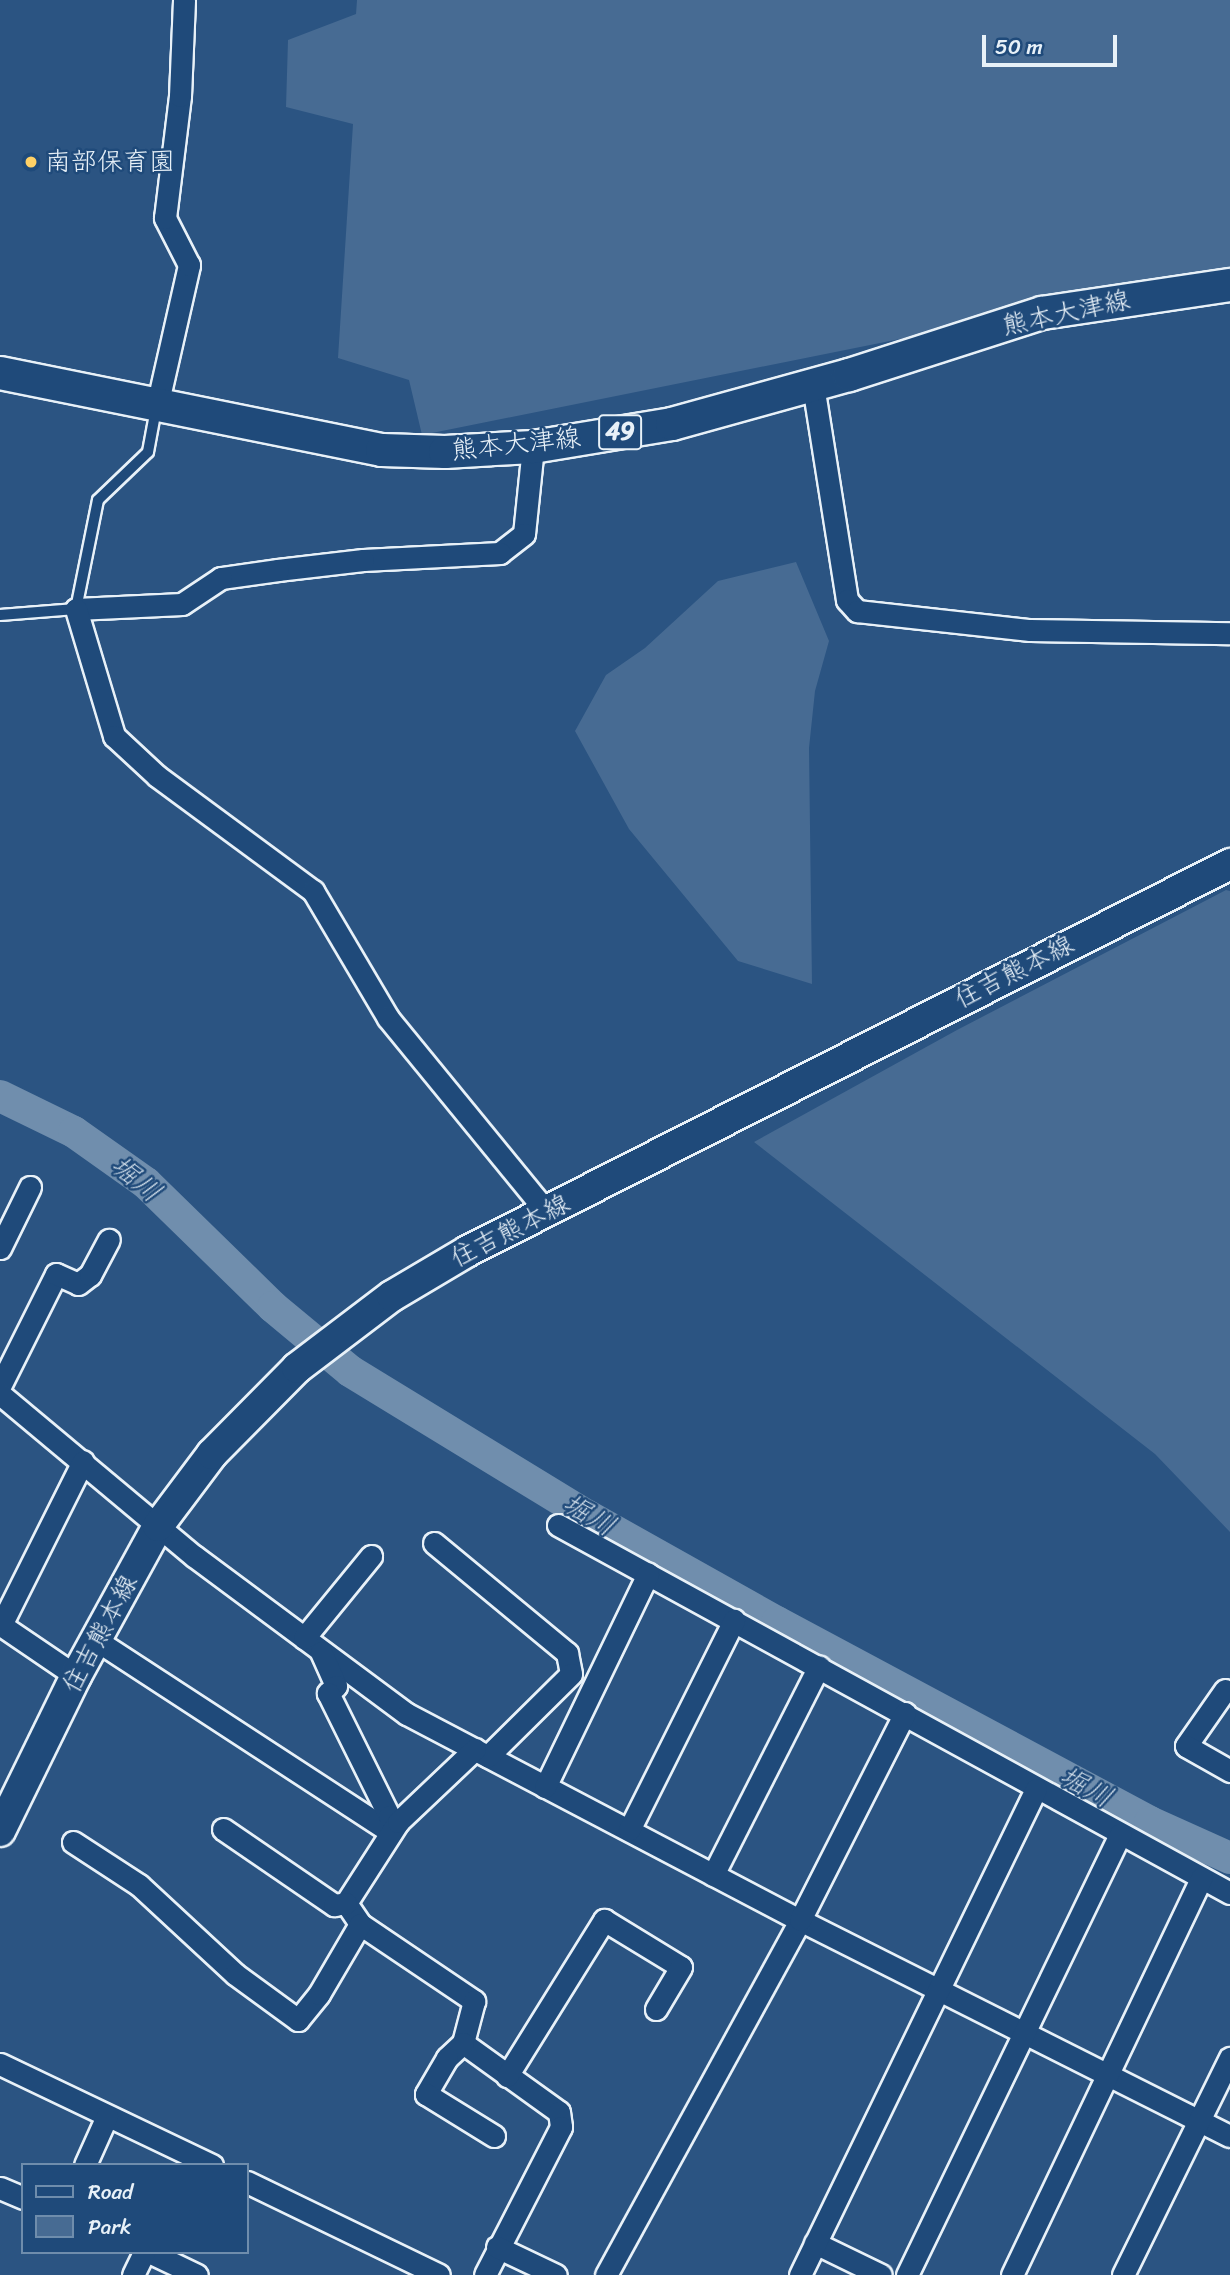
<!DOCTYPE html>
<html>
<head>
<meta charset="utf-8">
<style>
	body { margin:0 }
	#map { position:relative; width:1230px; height:2275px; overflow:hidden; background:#2b5482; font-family:Sriracha,"Klee One",sans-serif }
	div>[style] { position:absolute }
	.green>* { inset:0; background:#476b93 }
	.river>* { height:32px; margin:-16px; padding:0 16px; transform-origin:16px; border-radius:16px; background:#708ead }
	.roads { filter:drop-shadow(2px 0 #e8f1f8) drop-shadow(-2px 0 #e8f1f8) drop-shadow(0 2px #e8f1f8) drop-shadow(0 -2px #e8f1f8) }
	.lane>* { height:10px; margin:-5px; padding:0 5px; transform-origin:5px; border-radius:5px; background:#1f4a7a }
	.street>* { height:21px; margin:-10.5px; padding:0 10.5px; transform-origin:10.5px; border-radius:10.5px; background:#1f4a7a }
	.secondary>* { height:30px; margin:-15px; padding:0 15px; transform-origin:15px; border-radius:15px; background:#1f4a7a }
	.primary>* { height:32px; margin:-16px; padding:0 16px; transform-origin:16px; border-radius:16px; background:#1f4a7a }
	.dots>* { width:19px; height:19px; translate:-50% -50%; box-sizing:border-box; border:4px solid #1f4a7a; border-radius:50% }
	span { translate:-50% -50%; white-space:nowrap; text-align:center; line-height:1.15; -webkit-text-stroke:5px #1f4a7a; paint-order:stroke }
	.shield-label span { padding:2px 5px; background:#1f4a7a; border:2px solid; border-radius:5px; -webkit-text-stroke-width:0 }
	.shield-label { font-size:24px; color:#e8f1f8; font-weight:700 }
	.poi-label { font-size:26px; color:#e8f1f8 }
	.left { translate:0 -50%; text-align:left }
	.street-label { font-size:26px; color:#e8f1f8 }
	.water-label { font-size:28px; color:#d0dde9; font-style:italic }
	.legend { position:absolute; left:21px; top:2163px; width:228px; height:91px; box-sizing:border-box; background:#1f4a7a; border:2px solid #6f8dac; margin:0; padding:9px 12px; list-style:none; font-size:21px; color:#e8f1f8 }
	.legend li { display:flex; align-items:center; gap:14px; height:35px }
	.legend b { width:35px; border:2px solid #6f8dac }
	.scale { position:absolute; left:982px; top:35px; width:135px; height:32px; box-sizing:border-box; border:4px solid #e8f1f8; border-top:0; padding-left:9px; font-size:21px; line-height:24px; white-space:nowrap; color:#e8f1f8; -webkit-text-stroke:5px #1f4a7a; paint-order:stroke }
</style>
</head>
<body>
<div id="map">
	<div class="green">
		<div style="clip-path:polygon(357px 0,1230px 0,1230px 278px,1189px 281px,422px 435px,409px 380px,338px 358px,353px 124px,286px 107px,288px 40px,356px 14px)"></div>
		<div style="clip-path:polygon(796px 562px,829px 641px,815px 691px,809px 748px,812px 984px,738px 961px,629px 829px,575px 731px,606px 675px,645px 648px,718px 581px)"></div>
		<div style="clip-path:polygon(1226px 890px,1230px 891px,1230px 1532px,1155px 1454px,754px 1142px,957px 1030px)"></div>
	</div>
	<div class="river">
		<div style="left:0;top:1096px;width:82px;rotate:25.9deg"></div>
		<div style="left:74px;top:1132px;width:88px;rotate:35.3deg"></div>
		<div style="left:146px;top:1183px;width:177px;rotate:44.3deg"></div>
		<div style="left:273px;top:1307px;width:100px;rotate:39.7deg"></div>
		<div style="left:350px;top:1371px;width:276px;rotate:31.4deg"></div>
		<div style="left:586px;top:1515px;width:219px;rotate:29.3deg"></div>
		<div style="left:777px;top:1622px;width:423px;rotate:28.2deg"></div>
		<div style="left:1150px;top:1822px;width:88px;rotate:24.2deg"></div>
	</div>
	<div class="roads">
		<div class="lane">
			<div style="left:0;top:615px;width:76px;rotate:-4.5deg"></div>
			<div style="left:76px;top:609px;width:111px;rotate:-78.6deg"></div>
			<div style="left:98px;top:500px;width:69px;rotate:-43.8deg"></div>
			<div style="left:148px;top:452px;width:44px;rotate:-79.5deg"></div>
		</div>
		<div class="street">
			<div style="left:813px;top:385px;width:218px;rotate:81deg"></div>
			<div style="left:847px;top:600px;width:15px;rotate:48deg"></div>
			<div style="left:857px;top:611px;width:174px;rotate:6.3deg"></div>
			<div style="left:1030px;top:630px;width:200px;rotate:0.9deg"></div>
			<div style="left:157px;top:406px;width:145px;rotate:-77.2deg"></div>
			<div style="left:189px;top:265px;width:53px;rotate:-117.1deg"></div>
			<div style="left:165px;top:218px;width:123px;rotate:-83deg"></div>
			<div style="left:180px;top:96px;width:96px;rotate:-87.6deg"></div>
			<div style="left:533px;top:447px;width:87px;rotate:95.9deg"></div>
			<div style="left:524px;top:534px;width:31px;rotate:142deg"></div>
			<div style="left:500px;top:553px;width:137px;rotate:177.1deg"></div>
			<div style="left:363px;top:560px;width:86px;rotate:173.3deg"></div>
			<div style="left:278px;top:570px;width:58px;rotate:172deg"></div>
			<div style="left:221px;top:578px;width:47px;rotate:146.3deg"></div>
			<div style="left:182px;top:604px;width:106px;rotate:177.3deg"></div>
			<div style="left:76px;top:609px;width:133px;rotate:73.3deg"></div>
			<div style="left:114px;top:736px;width:59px;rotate:42.9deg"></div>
			<div style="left:157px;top:776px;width:194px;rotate:36.4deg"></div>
			<div style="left:313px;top:891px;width:147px;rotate:59.4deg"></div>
			<div style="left:388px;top:1018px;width:251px;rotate:50.7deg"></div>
			<div style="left:0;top:1248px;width:68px;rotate:-63.8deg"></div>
			<div style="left:0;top:1386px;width:125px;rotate:-63.4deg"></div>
			<div style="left:56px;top:1274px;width:24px;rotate:24deg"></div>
			<div style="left:78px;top:1284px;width:15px;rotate:-37deg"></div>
			<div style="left:90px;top:1275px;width:40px;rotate:-62deg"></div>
			<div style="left:0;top:1394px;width:253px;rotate:39.9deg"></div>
			<div style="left:194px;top:1556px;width:265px;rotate:36.6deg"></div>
			<div style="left:407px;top:1714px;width:444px;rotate:27.7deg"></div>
			<div style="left:800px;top:1920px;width:481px;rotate:26.7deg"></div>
			<div style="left:558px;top:1525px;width:766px;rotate:28.71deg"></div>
			<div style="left:434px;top:1543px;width:173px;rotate:39.6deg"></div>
			<div style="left:567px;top:1653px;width:21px;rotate:79deg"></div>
			<div style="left:571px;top:1674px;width:117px;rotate:135.3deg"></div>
			<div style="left:304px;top:1638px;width:106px;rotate:-50.7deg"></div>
			<div style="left:96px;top:1640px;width:352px;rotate:33.1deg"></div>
			<div style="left:321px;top:1652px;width:37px;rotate:66deg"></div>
			<div style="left:336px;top:1686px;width:11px;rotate:139deg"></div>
			<div style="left:328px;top:1693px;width:137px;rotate:63.6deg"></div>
			<div style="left:389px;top:1816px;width:11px;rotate:34deg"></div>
			<div style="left:398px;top:1822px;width:96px;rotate:122.7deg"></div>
			<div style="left:346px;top:1903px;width:25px;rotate:56deg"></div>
			<div style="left:360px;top:1924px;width:138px;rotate:34deg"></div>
			<div style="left:474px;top:2001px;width:43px;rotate:104.7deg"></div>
			<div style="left:463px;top:2043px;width:118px;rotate:35.7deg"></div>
			<div style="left:559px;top:2112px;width:15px;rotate:82deg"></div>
			<div style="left:561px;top:2127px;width:166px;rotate:117.2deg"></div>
			<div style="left:76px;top:1676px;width:91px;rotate:-145.8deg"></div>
			<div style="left:1px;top:1625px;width:183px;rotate:-63.4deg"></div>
			<div style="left:1225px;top:1690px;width:68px;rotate:124.9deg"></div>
			<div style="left:1186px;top:1746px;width:51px;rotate:29.6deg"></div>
			<div style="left:545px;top:1787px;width:237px;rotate:-64.2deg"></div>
			<div style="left:398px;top:1822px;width:106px;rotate:-43.5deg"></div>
			<div style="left:223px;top:1829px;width:135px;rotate:34.4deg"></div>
			<div style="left:334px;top:1905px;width:12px;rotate:-9deg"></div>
			<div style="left:629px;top:1830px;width:235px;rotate:-63.4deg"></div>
			<div style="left:73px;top:1842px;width:79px;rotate:33.1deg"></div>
			<div style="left:139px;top:1885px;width:131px;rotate:42.8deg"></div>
			<div style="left:235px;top:1974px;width:78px;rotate:36.1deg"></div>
			<div style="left:298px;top:2020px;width:33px;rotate:-51deg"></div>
			<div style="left:319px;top:1994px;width:81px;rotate:-59.6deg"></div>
			<div style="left:713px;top:1875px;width:234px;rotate:-63.1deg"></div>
			<div style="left:463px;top:2043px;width:22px;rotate:137deg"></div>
			<div style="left:447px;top:2058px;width:42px;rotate:120.3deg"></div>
			<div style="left:426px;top:2094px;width:80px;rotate:31.7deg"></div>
			<div style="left:0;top:2064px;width:235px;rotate:25.5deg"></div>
			<div style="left:507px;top:2076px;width:184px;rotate:-58.1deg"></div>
			<div style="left:604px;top:1920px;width:90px;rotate:31.4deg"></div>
			<div style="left:681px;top:1967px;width:49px;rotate:120.8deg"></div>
			<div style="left:85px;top:2165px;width:54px;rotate:-65.8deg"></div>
			<div style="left:247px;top:2182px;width:213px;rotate:25.8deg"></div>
			<div style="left:0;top:2188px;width:25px;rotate:23deg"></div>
			<div style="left:815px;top:2243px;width:73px;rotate:25.9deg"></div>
			<div style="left:497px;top:2247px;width:65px;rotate:25.4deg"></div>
			<div style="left:149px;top:2252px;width:53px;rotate:25.6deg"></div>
			<div style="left:133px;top:2275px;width:25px;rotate:-64deg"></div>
			<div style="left:606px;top:2275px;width:405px;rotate:-61.3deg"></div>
			<div style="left:800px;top:1920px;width:232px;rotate:-63.1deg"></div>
			<div style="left:800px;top:2275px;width:540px;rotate:-64.1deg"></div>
			<div style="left:907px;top:2275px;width:490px;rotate:-64.2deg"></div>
			<div style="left:1012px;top:2275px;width:440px;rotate:-64.5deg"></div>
			<div style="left:1123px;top:2275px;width:242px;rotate:-63.8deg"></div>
		</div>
		<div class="secondary">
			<div style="left:0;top:1831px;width:173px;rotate:-63.9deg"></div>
			<div style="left:76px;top:1676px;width:171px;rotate:-61.3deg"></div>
			<div style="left:158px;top:1526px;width:90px;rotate:-53.1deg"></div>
			<div style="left:212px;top:1454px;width:121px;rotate:-45.3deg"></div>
			<div style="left:297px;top:1368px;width:119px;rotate:-37.2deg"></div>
			<div style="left:392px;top:1296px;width:88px;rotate:-30.6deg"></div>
			<div style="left:468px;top:1251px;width:855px;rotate:-26.92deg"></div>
		</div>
		<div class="primary">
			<div style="left:0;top:373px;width:390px;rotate:11.4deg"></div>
			<div style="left:382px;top:450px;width:63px;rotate:1.8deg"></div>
			<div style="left:445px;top:452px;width:88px;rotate:-3.3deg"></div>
			<div style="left:533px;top:447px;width:141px;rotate:-9.4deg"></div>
			<div style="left:672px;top:424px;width:184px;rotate:-15.5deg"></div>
			<div style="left:849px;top:375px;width:203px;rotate:-17.8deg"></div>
			<div style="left:1042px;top:313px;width:190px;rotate:-8.5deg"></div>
		</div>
	</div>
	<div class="dots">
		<div style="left:31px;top:162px;background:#ffd166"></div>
	</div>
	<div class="shield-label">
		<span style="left:620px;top:432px">49</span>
	</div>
	<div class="poi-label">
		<span class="left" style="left:45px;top:162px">南部保育園</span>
	</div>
	<div class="street-label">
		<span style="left:1066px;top:313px;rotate:-12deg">熊本大津線</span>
		<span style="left:516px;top:444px;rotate:-6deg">熊本大津線</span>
		<span style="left:1014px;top:972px;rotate:-27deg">住吉熊本線</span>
		<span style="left:510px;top:1231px;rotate:-27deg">住吉熊本線</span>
		<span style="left:100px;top:1634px;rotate:-62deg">住吉熊本線</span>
	</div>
	<div class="water-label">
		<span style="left:136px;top:1179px;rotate:39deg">堀川</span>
		<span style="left:589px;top:1515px;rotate:30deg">堀川</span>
		<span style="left:1086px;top:1787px;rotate:28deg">堀川</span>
	</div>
	<ul class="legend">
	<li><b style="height:9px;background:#1f4a7a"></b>Road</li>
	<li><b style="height:19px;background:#476b93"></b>Park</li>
	</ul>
	<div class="scale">50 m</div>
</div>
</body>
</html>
